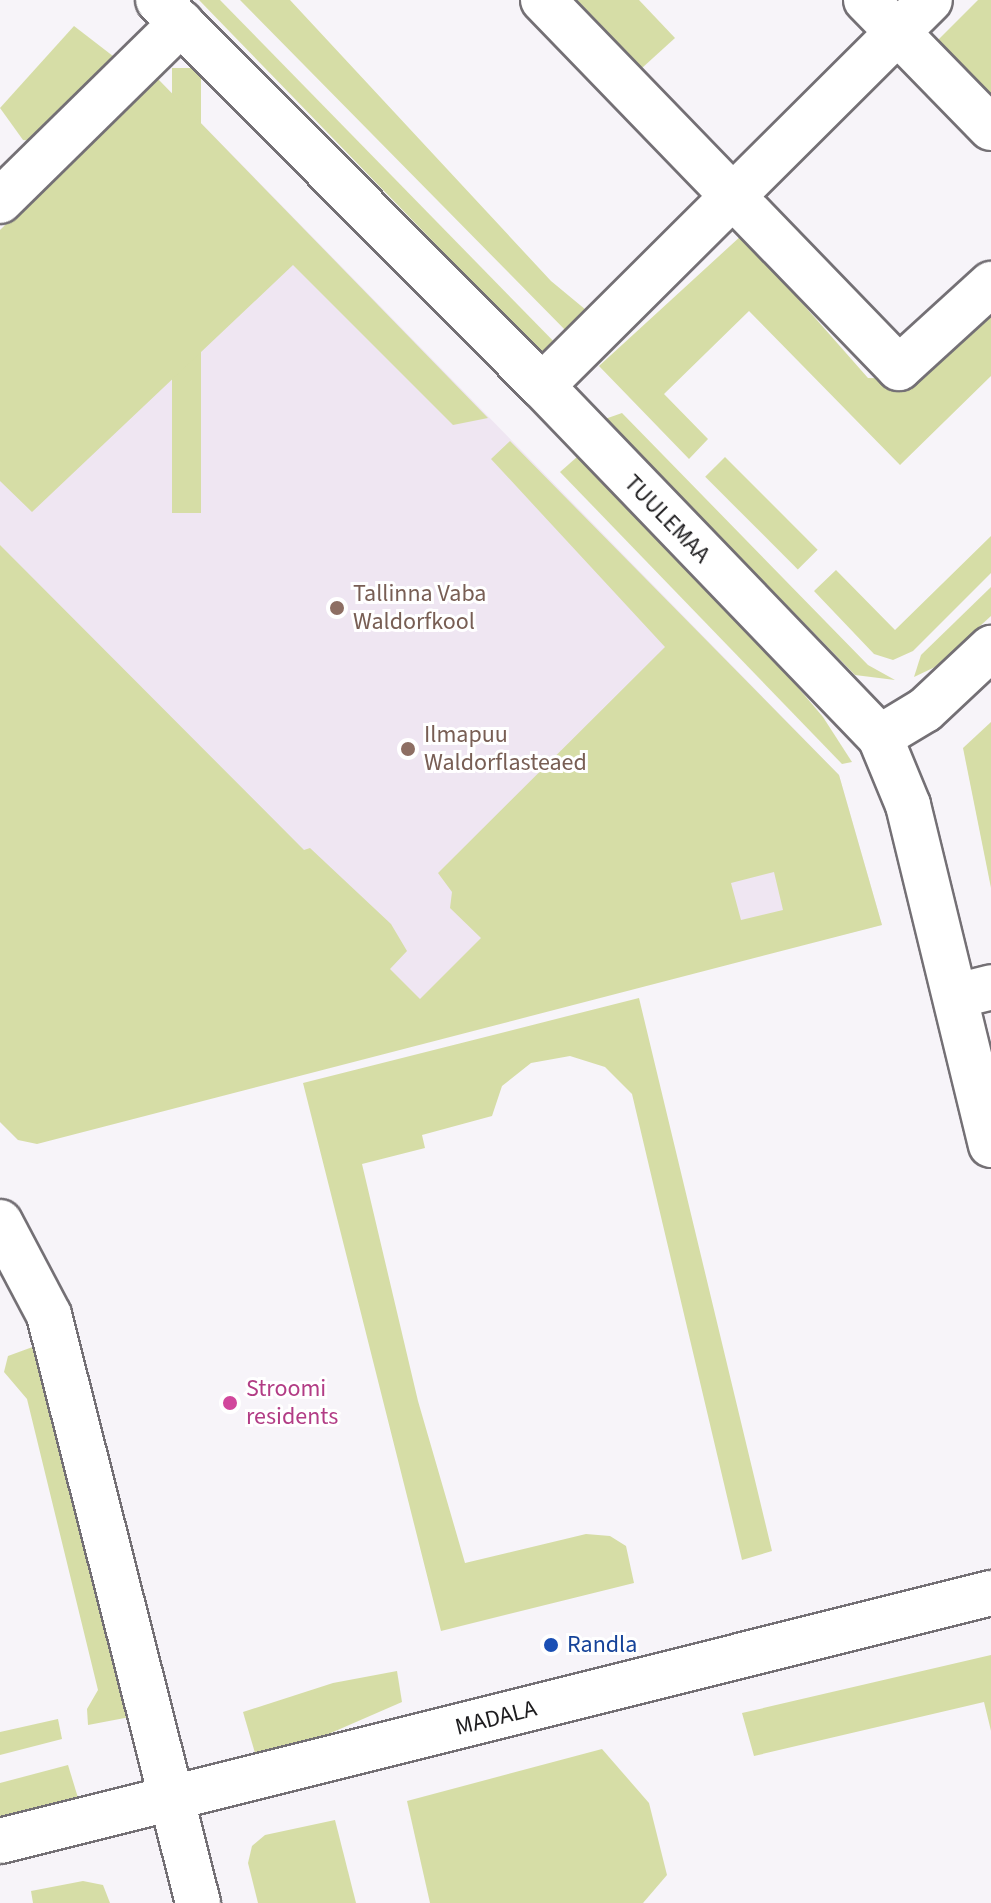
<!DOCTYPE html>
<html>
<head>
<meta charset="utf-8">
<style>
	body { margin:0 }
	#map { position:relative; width:991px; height:1903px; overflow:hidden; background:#f7f4f9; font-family:"Source Sans 3",sans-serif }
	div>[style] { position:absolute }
	.built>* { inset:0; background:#efe6f2 }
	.green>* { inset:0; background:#d6dda6; transform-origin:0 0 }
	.roads { filter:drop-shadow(2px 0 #747075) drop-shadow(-2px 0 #747075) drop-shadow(0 2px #747075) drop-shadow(0 -2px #747075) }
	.street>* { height:44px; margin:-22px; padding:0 22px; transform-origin:22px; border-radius:22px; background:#fff }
	.dots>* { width:22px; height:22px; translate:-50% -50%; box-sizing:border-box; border:4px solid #fff; border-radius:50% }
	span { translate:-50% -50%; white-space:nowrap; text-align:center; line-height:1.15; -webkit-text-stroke:6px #fff; paint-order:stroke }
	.street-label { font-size:24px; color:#1d1c1e }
	.education-label { font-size:24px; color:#785e54 }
	.left { translate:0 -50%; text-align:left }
	.hotel-label { font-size:24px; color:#b23c85 }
	.transit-label { font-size:24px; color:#164399 }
</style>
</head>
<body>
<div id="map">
	<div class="built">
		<div style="clip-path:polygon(157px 78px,839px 775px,882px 925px,18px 1140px,0 1122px,0 230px)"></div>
	</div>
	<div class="green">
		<div style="clip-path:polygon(199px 0,220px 0,565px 353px,546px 358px)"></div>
		<div style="clip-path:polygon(240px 0,290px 0,551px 281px,586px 310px,573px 338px)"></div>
		<div style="clip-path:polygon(577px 0,639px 0,675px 38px,642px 68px)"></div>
		<div style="clip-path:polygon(978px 0,991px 0,991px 103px,933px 45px)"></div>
		<div style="clip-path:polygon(74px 26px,122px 63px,44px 142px,23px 140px,0 108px)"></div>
		<div style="left:172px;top:68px;width:29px;height:445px"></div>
		<div style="clip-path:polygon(157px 78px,488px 418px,453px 425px,293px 265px,32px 512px,0 481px,0 230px)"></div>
		<div style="clip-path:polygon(742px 235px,868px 378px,917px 379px,991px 306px,991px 376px,900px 465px,749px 311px,664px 394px,708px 439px,689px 459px,599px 366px)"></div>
		<div style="clip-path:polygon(622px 413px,868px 665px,895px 680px,855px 675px,605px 419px)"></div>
		<div style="clip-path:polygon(evenodd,510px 441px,839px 775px,882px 925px,37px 1144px,18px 1140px,0 1122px,0 545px,304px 850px,310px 848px,391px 924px,407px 951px,390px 969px,420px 999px,481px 938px,450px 908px,452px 892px,438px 873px,665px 647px,491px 459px,510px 441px,774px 872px,783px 910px,741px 920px,731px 883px,774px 872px)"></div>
		<div style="clip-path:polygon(577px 457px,784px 671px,823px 717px,852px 762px,842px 764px,560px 472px)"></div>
		<div style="left:725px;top:457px;width:131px;height:28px;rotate:45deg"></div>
		<div style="clip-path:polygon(991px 536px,991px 573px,913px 651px,893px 660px,874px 654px,814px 591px,836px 570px,895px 630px)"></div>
		<div style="clip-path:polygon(991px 587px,991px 616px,935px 667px,914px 677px,921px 655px)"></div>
		<div style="clip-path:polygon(991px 722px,991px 888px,963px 748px)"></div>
		<div style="clip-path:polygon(639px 998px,772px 1551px,742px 1560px,632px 1094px,605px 1067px,570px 1056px,531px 1063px,502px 1086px,492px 1116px,422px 1135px,425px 1148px,362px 1164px,418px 1401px,465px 1563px,586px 1534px,610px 1536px,626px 1546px,634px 1583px,441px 1631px,303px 1083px)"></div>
		<div style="clip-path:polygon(38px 1345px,130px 1717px,88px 1725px,87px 1709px,98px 1690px,27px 1399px,4px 1372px,8px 1356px)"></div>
		<div style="clip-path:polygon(991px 1655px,991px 1731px,984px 1702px,754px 1756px,742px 1713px)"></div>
		<div style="clip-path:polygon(397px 1671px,402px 1702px,294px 1749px,255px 1753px,243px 1712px,333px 1683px)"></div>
		<div style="clip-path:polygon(58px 1719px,62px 1739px,0 1755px,0 1732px)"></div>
		<div style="clip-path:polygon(602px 1749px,649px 1803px,667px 1875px,643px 1903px,430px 1903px,407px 1801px)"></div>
		<div style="clip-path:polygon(68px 1765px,79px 1801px,0 1820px,0 1783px)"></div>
		<div style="clip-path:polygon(335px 1820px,356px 1903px,258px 1903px,248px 1863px,252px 1846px,265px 1835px)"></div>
		<div style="clip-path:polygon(83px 1881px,103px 1885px,110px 1903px,33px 1903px,31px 1891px)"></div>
	</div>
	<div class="roads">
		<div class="street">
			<div style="left:158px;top:0;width:544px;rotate:45.15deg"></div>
			<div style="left:542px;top:386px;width:487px;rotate:46.1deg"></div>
			<div style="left:880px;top:737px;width:74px;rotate:67.6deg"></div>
			<div style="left:908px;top:805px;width:350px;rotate:76.3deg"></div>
			<div style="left:543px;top:0;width:512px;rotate:45.95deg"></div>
			<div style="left:899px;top:368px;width:125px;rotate:-42.4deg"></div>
			<div style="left:866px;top:0;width:179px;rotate:45.7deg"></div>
			<div style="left:0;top:201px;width:254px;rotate:-44.5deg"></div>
			<div style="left:542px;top:386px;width:547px;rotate:-44.85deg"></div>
			<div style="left:880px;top:737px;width:52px;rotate:-31deg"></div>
			<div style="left:925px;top:710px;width:91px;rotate:-43.2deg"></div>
			<div style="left:956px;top:996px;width:36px;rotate:-14deg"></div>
			<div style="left:0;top:1222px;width:105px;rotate:62.2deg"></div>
			<div style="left:49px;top:1315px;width:607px;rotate:75.78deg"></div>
			<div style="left:0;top:1841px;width:1022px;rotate:-14.05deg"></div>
		</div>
	</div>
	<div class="dots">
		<div style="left:337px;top:608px;background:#8d6e63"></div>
		<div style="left:408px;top:749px;background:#8d6e63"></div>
		<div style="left:230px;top:1403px;background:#d1479c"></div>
		<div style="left:551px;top:1645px;background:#1a4fb4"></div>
	</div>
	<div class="street-label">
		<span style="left:667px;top:519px;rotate:46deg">TUULEMAA</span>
		<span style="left:496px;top:1718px;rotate:-14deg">MADALA</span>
	</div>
	<div class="education-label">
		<span class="left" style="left:353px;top:608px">Tallinna Vaba<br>Waldorfkool</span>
		<span class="left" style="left:424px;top:749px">Ilmapuu<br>Waldorflasteaed</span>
	</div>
	<div class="hotel-label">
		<span class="left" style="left:246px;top:1403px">Stroomi<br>residents</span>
	</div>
	<div class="transit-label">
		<span class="left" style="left:567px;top:1645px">Randla</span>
	</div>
</div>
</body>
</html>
